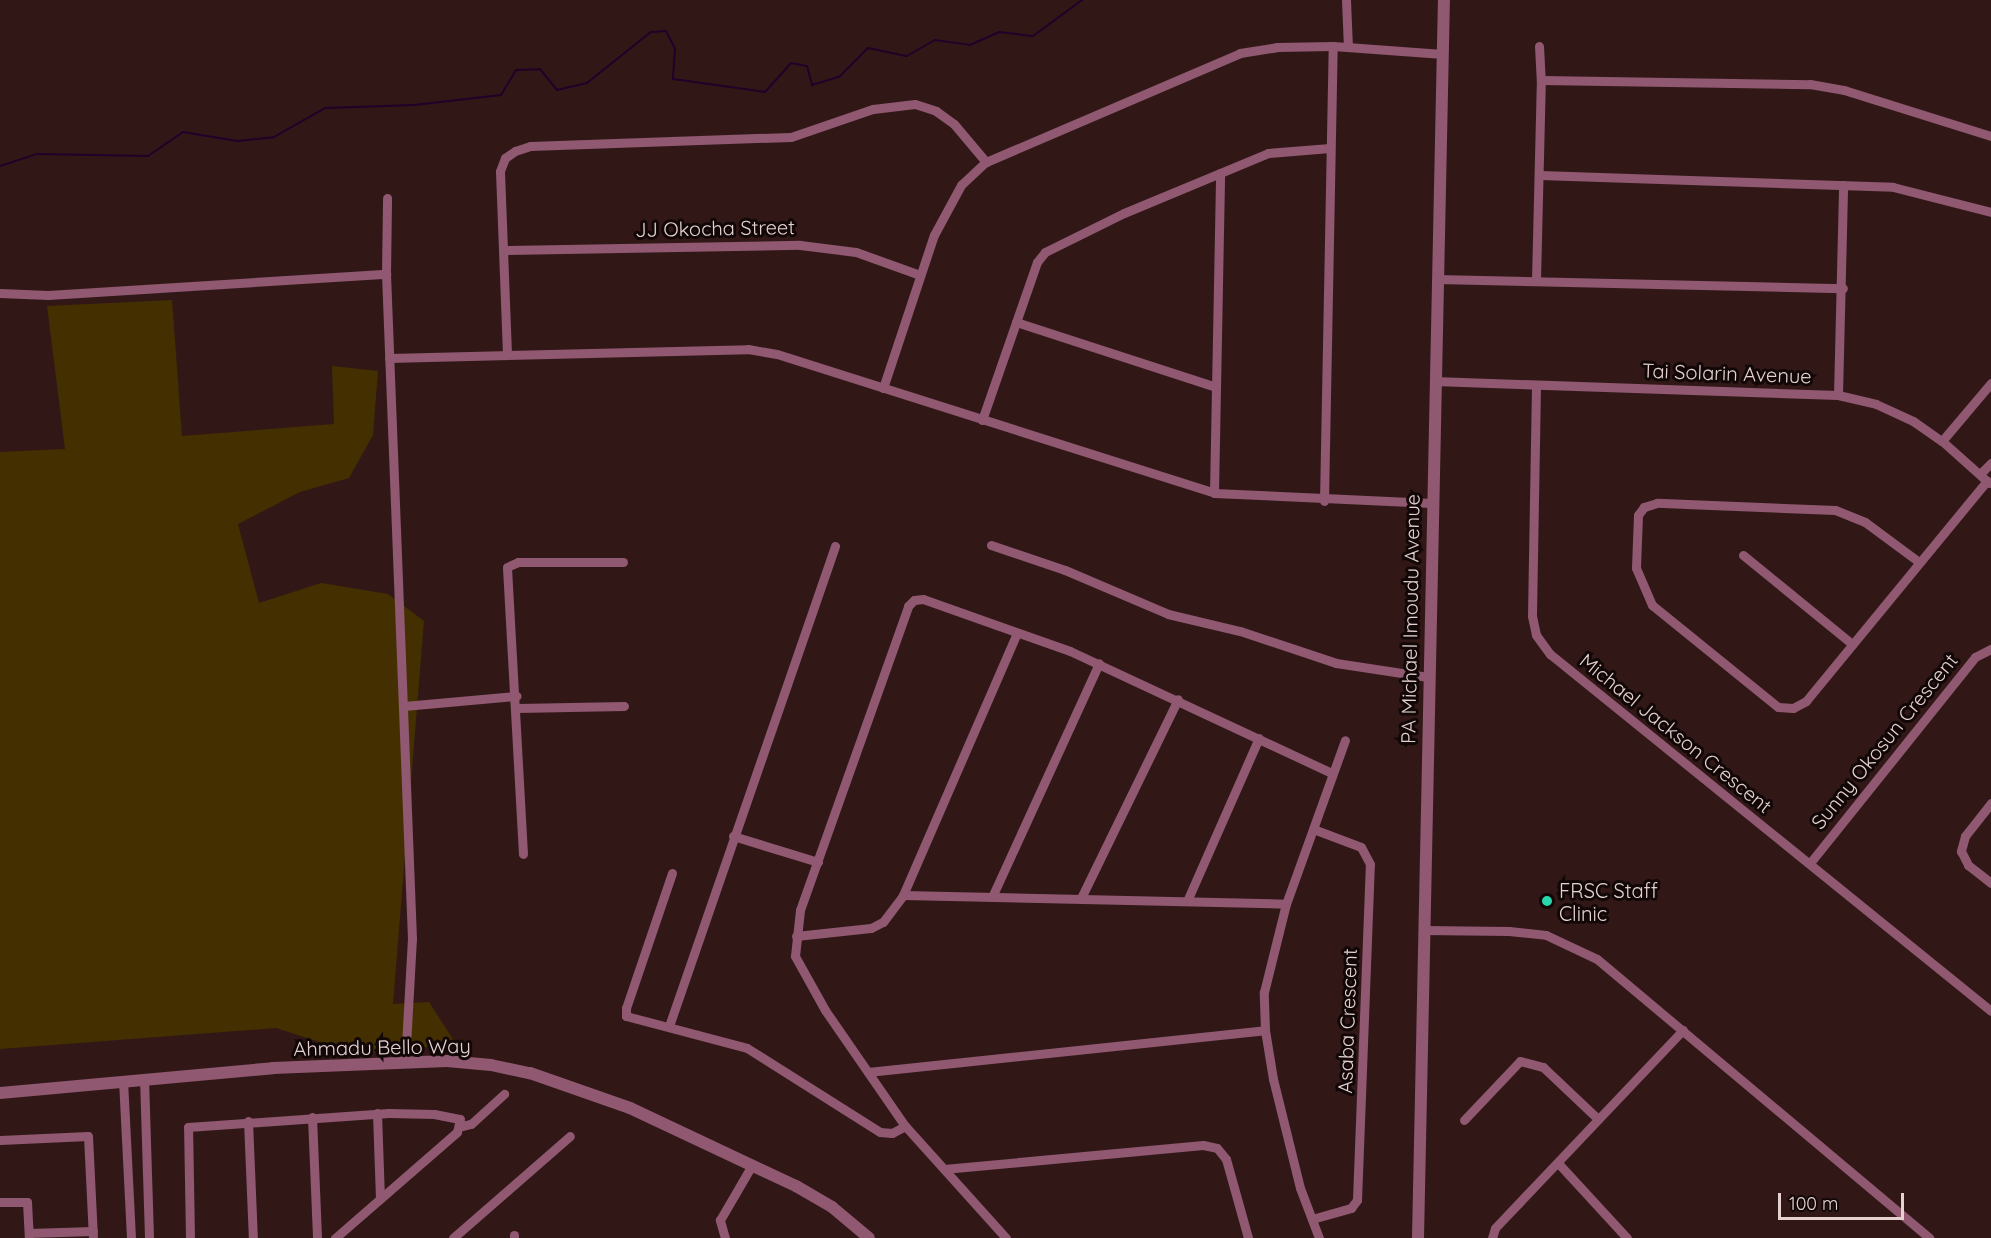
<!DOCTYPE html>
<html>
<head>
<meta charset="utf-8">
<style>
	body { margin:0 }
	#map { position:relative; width:1991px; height:1238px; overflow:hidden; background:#311817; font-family:Quicksand,sans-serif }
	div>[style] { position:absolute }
	.green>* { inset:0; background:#442f00 }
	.stream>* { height:2px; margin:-1px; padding:0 1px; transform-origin:1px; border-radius:1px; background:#220029 }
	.minor>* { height:9px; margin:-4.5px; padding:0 4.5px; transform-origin:4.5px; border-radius:4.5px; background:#905871 }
	.tertiary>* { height:12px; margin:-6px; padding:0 6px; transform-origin:6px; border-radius:6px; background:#905871 }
	.dots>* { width:16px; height:16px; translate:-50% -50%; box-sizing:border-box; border:3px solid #110706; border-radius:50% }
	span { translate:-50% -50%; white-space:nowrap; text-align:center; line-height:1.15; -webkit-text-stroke:6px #110706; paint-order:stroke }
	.street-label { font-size:20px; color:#e4d1d0 }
	.poi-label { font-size:20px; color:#e4d1d0 }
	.left { translate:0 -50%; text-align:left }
	.scale { position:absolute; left:1778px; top:1193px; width:126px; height:27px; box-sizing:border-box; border:3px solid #e4d1d0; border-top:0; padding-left:8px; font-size:18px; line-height:21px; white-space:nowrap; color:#e4d1d0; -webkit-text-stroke:4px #110706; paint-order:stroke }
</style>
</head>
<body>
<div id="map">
	<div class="green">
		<div style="clip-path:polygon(172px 300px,182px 436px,334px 424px,332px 366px,378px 371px,373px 435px,349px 478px,300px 492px,238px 524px,259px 603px,321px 583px,388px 594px,424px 621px,393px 1004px,429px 1002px,456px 1044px,357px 1054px,276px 1028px,0 1049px,0 452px,65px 449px,47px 306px)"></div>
	</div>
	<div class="stream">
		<div style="left:0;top:166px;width:40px;rotate:-18deg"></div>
		<div style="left:38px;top:154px;width:110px;rotate:1deg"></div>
		<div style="left:148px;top:156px;width:42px;rotate:-34.4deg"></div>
		<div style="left:183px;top:132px;width:55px;rotate:9.5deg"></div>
		<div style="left:237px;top:141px;width:37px;rotate:-6deg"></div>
		<div style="left:274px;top:137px;width:59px;rotate:-29.6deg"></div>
		<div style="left:325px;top:108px;width:89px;rotate:-1.9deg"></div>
		<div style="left:414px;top:105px;width:88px;rotate:-6.6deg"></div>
		<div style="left:501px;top:95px;width:29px;rotate:-59deg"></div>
		<div style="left:516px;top:70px;width:24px;rotate:-2deg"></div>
		<div style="left:540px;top:69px;width:27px;rotate:51deg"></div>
		<div style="left:557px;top:90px;width:31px;rotate:-13deg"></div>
		<div style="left:587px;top:83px;width:82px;rotate:-38.6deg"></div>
		<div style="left:651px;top:32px;width:15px;rotate:-4deg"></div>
		<div style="left:666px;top:31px;width:20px;rotate:63deg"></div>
		<div style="left:675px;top:49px;width:30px;rotate:94deg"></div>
		<div style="left:673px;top:79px;width:93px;rotate:8deg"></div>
		<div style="left:765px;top:92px;width:39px;rotate:-48deg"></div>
		<div style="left:791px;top:63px;width:16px;rotate:11deg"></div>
		<div style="left:807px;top:66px;width:20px;rotate:75deg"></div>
		<div style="left:812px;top:85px;width:28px;rotate:-17deg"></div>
		<div style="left:839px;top:77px;width:41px;rotate:-45deg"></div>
		<div style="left:868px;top:48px;width:40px;rotate:12deg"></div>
		<div style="left:907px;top:56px;width:32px;rotate:-30deg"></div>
		<div style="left:935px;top:40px;width:35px;rotate:8deg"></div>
		<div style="left:970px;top:45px;width:32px;rotate:-24deg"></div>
		<div style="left:999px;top:32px;width:34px;rotate:7deg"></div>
		<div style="left:1033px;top:36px;width:61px;rotate:-36.3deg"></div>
	</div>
	<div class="minor">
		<div style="left:1346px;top:0;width:47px;rotate:87.6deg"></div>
		<div style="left:1539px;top:46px;width:34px;rotate:87deg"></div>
		<div style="left:1540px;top:175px;width:353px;rotate:1.9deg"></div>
		<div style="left:1893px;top:187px;width:101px;rotate:14.3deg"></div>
		<div style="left:505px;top:250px;width:295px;rotate:-1deg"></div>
		<div style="left:800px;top:245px;width:56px;rotate:7.1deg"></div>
		<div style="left:856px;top:252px;width:68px;rotate:19.8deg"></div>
		<div style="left:386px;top:274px;width:76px;rotate:-89.2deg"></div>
		<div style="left:1437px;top:279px;width:406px;rotate:1.3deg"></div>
		<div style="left:1536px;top:280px;width:200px;rotate:-88.6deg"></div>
		<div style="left:1541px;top:80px;width:269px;rotate:0.9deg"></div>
		<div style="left:1810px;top:84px;width:35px;rotate:10deg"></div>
		<div style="left:1844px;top:90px;width:154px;rotate:17.4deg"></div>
		<div style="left:0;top:293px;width:48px;rotate:2.4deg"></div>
		<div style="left:48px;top:295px;width:339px;rotate:-3.6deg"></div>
		<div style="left:386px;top:274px;width:665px;rotate:87.76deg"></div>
		<div style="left:412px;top:938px;width:125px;rotate:93.2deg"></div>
		<div style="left:1016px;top:322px;width:210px;rotate:18deg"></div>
		<div style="left:507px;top:354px;width:183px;rotate:-92.2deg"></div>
		<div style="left:500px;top:171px;width:14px;rotate:-69deg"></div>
		<div style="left:505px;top:158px;width:12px;rotate:-35deg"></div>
		<div style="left:515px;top:151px;width:16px;rotate:-18deg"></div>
		<div style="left:530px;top:146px;width:261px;rotate:-2deg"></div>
		<div style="left:791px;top:137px;width:87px;rotate:-18.9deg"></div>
		<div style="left:873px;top:109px;width:42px;rotate:-6.8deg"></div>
		<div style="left:915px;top:104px;width:22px;rotate:18deg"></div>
		<div style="left:936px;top:111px;width:22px;rotate:36deg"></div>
		<div style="left:954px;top:124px;width:50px;rotate:49.9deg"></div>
		<div style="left:389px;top:358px;width:359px;rotate:-1.4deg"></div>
		<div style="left:748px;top:349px;width:29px;rotate:10deg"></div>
		<div style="left:777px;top:354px;width:459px;rotate:17.6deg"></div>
		<div style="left:1214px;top:493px;width:218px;rotate:2.6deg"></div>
		<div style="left:1434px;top:381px;width:404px;rotate:2deg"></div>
		<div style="left:1838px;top:395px;width:39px;rotate:13deg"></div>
		<div style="left:1876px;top:404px;width:41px;rotate:24.7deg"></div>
		<div style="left:1913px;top:421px;width:35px;rotate:35deg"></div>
		<div style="left:1942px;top:441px;width:63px;rotate:41.8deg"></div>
		<div style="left:1536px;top:386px;width:230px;rotate:91deg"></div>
		<div style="left:1532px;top:616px;width:19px;rotate:78deg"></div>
		<div style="left:1536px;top:635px;width:24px;rotate:54deg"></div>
		<div style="left:1550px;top:654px;width:567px;rotate:38.99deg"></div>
		<div style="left:883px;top:388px;width:161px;rotate:-71.6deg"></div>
		<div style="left:934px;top:235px;width:57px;rotate:-61.6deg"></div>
		<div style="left:961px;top:185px;width:34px;rotate:-43deg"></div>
		<div style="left:986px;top:162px;width:276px;rotate:-23.2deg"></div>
		<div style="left:1240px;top:53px;width:37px;rotate:-9deg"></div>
		<div style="left:1277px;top:47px;width:56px;rotate:-1deg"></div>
		<div style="left:1333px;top:46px;width:110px;rotate:4.2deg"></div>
		<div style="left:1838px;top:395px;width:210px;rotate:-88.6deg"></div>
		<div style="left:982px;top:420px;width:167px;rotate:-70.8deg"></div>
		<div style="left:1037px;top:262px;width:13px;rotate:-51deg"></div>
		<div style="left:1045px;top:252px;width:88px;rotate:-26.3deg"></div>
		<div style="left:1124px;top:213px;width:156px;rotate:-22.6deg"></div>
		<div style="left:1268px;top:153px;width:62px;rotate:-4.6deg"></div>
		<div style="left:1942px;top:441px;width:76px;rotate:-49.8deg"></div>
		<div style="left:1980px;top:474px;width:16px;rotate:-45deg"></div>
		<div style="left:1214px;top:493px;width:320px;rotate:-88.9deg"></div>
		<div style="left:1324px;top:501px;width:455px;rotate:-88.9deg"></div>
		<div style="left:991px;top:545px;width:78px;rotate:18.7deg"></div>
		<div style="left:1065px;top:570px;width:112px;rotate:23.1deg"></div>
		<div style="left:1168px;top:614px;width:74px;rotate:13.3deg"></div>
		<div style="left:1240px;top:631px;width:101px;rotate:18.4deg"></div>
		<div style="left:1336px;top:663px;width:93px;rotate:8.7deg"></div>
		<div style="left:1743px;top:555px;width:141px;rotate:39.2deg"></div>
		<div style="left:1919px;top:562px;width:67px;rotate:-143.5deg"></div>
		<div style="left:1865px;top:522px;width:32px;rotate:-158deg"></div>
		<div style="left:1835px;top:510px;width:178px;rotate:-177.7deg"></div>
		<div style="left:1657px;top:503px;width:14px;rotate:163deg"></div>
		<div style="left:1644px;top:507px;width:10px;rotate:127deg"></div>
		<div style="left:1638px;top:515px;width:53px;rotate:92.2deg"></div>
		<div style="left:1636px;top:568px;width:40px;rotate:66.6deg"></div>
		<div style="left:1652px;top:605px;width:162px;rotate:39deg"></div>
		<div style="left:1778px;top:707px;width:15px;rotate:4deg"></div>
		<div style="left:1793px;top:708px;width:15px;rotate:-28deg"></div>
		<div style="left:1806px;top:701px;width:285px;rotate:-50.6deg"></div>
		<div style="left:404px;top:706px;width:113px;rotate:-5.1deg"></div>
		<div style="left:517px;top:708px;width:107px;rotate:-1.1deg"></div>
		<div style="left:1991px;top:803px;width:42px;rotate:128.2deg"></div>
		<div style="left:1965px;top:836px;width:16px;rotate:105deg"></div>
		<div style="left:1961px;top:851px;width:16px;rotate:63deg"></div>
		<div style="left:1968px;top:865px;width:29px;rotate:38deg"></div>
		<div style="left:733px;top:836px;width:89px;rotate:17deg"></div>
		<div style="left:523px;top:854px;width:287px;rotate:-93.2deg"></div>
		<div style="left:507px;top:567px;width:12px;rotate:-24deg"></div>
		<div style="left:518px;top:562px;width:105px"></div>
		<div style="left:1810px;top:863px;width:264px;rotate:-51.3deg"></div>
		<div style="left:1975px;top:657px;width:18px;rotate:-27deg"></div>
		<div style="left:672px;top:873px;width:143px;rotate:108.8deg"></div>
		<div style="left:626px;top:1008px;width:8px;rotate:90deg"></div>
		<div style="left:626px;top:1016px;width:125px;rotate:14.8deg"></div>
		<div style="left:747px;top:1048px;width:157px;rotate:32.3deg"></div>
		<div style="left:880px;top:1132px;width:12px;rotate:5deg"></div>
		<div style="left:892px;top:1133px;width:15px;rotate:-28deg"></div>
		<div style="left:903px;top:895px;width:286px;rotate:-66.5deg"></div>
		<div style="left:992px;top:897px;width:257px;rotate:-65.4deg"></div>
		<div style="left:1081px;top:898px;width:221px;rotate:-64deg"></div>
		<div style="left:1187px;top:901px;width:178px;rotate:-66.2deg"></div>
		<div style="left:1423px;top:930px;width:86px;rotate:0.7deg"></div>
		<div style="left:1509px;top:931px;width:37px;rotate:6deg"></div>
		<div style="left:1546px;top:935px;width:56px;rotate:25.2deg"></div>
		<div style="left:1597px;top:959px;width:434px;rotate:40deg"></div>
		<div style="left:796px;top:936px;width:75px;rotate:-6.1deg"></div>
		<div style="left:871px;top:928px;width:13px;rotate:-27deg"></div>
		<div style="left:883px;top:922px;width:34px;rotate:-53deg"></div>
		<div style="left:903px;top:895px;width:383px;rotate:1.3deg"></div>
		<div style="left:669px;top:1026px;width:508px;rotate:-70.92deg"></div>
		<div style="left:868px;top:1072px;width:399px;rotate:-6deg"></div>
		<div style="left:144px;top:1078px;width:160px;rotate:88.2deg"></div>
		<div style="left:123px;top:1080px;width:158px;rotate:87.1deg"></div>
		<div style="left:377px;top:1113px;width:86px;rotate:88deg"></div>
		<div style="left:312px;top:1117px;width:121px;rotate:87.6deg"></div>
		<div style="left:1464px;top:1120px;width:81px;rotate:-46.5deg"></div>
		<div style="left:1520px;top:1061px;width:24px;rotate:15deg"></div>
		<div style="left:1543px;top:1067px;width:76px;rotate:43.4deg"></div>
		<div style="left:248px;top:1121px;width:117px;rotate:87.6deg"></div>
		<div style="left:462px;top:1126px;width:9px;rotate:-13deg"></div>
		<div style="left:471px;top:1124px;width:45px;rotate:-42.3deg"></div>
		<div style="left:0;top:1140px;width:88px;rotate:-2.6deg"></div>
		<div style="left:88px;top:1136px;width:102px;rotate:87.2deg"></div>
		<div style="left:1558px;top:1163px;width:102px;rotate:47.4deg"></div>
		<div style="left:944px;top:1169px;width:260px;rotate:-5.3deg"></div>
		<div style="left:1203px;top:1145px;width:14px;rotate:12deg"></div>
		<div style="left:1217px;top:1148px;width:14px;rotate:51deg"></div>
		<div style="left:1226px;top:1159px;width:82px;rotate:74.4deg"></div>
		<div style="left:0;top:1202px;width:27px"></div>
		<div style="left:27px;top:1202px;width:36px;rotate:87deg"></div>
		<div style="left:1312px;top:1219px;width:41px;rotate:-15.8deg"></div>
		<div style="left:1351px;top:1208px;width:10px;rotate:-53deg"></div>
		<div style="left:1357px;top:1200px;width:336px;rotate:-87.8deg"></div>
		<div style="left:1370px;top:864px;width:19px;rotate:-118deg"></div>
		<div style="left:1361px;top:847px;width:51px;rotate:-159.4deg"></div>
		<div style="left:29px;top:1233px;width:64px;rotate:-1.8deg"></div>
		<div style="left:190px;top:1238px;width:111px;rotate:-91deg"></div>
		<div style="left:188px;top:1127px;width:201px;rotate:-4deg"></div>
		<div style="left:389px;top:1113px;width:45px;rotate:1.3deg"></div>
		<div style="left:434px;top:1114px;width:26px;rotate:11deg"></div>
		<div style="left:460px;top:1119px;width:13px;rotate:103deg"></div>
		<div style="left:457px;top:1132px;width:162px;rotate:139deg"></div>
		<div style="left:453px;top:1238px;width:155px;rotate:-41.1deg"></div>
		<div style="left:514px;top:1238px;width:3px;rotate:-90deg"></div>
		<div style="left:725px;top:1238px;width:19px;rotate:-106deg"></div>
		<div style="left:720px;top:1220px;width:64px;rotate:-59.8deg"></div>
		<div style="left:1006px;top:1238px;width:151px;rotate:-132deg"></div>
		<div style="left:905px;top:1126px;width:141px;rotate:-124.6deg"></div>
		<div style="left:825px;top:1010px;width:62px;rotate:-119.1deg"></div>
		<div style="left:795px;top:956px;width:46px;rotate:-83.8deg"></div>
		<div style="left:800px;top:910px;width:323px;rotate:-70.4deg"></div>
		<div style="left:908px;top:606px;width:8px;rotate:-45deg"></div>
		<div style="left:914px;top:600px;width:9px;rotate:-6deg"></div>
		<div style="left:923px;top:599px;width:156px;rotate:19.5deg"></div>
		<div style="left:1070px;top:651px;width:289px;rotate:25deg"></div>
		<div style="left:1319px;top:1238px;width:53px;rotate:-110.8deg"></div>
		<div style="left:1300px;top:1188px;width:112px;rotate:-103.9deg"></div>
		<div style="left:1273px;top:1079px;width:50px;rotate:-99.3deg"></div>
		<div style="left:1265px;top:1030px;width:38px;rotate:-92deg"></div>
		<div style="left:1264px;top:992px;width:91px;rotate:-76deg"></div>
		<div style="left:1286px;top:904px;width:174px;rotate:-70.2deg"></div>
		<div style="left:1492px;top:1238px;width:10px;rotate:-73deg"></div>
		<div style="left:1495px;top:1228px;width:273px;rotate:-46.5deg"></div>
	</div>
	<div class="tertiary">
		<div style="left:0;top:1093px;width:274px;rotate:-5.2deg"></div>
		<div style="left:273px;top:1068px;width:174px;rotate:-2.3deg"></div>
		<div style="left:447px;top:1061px;width:44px;rotate:5.2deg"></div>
		<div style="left:491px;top:1065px;width:40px;rotate:12deg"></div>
		<div style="left:530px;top:1073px;width:106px;rotate:19.3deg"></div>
		<div style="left:630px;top:1108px;width:183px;rotate:25.2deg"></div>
		<div style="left:796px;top:1186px;width:42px;rotate:30.3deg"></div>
		<div style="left:832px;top:1207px;width:48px;rotate:40deg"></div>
		<div style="left:1418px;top:1238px;width:1238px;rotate:-88.8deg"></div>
	</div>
	<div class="dots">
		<div style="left:1547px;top:901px;background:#28d5ad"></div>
	</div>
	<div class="street-label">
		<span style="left:715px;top:228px;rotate:-1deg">JJ Okocha Street</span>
		<span style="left:1727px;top:373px;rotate:2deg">Tai Solarin Avenue</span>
		<span style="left:1410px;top:619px;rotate:-89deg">PA Michael Imoudu Avenue</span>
		<span style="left:1676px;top:733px;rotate:39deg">Michael Jackson Crescent</span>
		<span style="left:1884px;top:741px;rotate:-51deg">Sunny Okosun Crescent</span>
		<span style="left:1347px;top:1021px;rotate:-88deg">Asaba Crescent</span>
		<span style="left:382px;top:1047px;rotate:-1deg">Ahmadu Bello Way</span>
	</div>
	<div class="poi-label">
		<span class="left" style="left:1559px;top:902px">FRSC Staff<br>Clinic</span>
	</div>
	<div class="scale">100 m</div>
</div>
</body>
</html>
